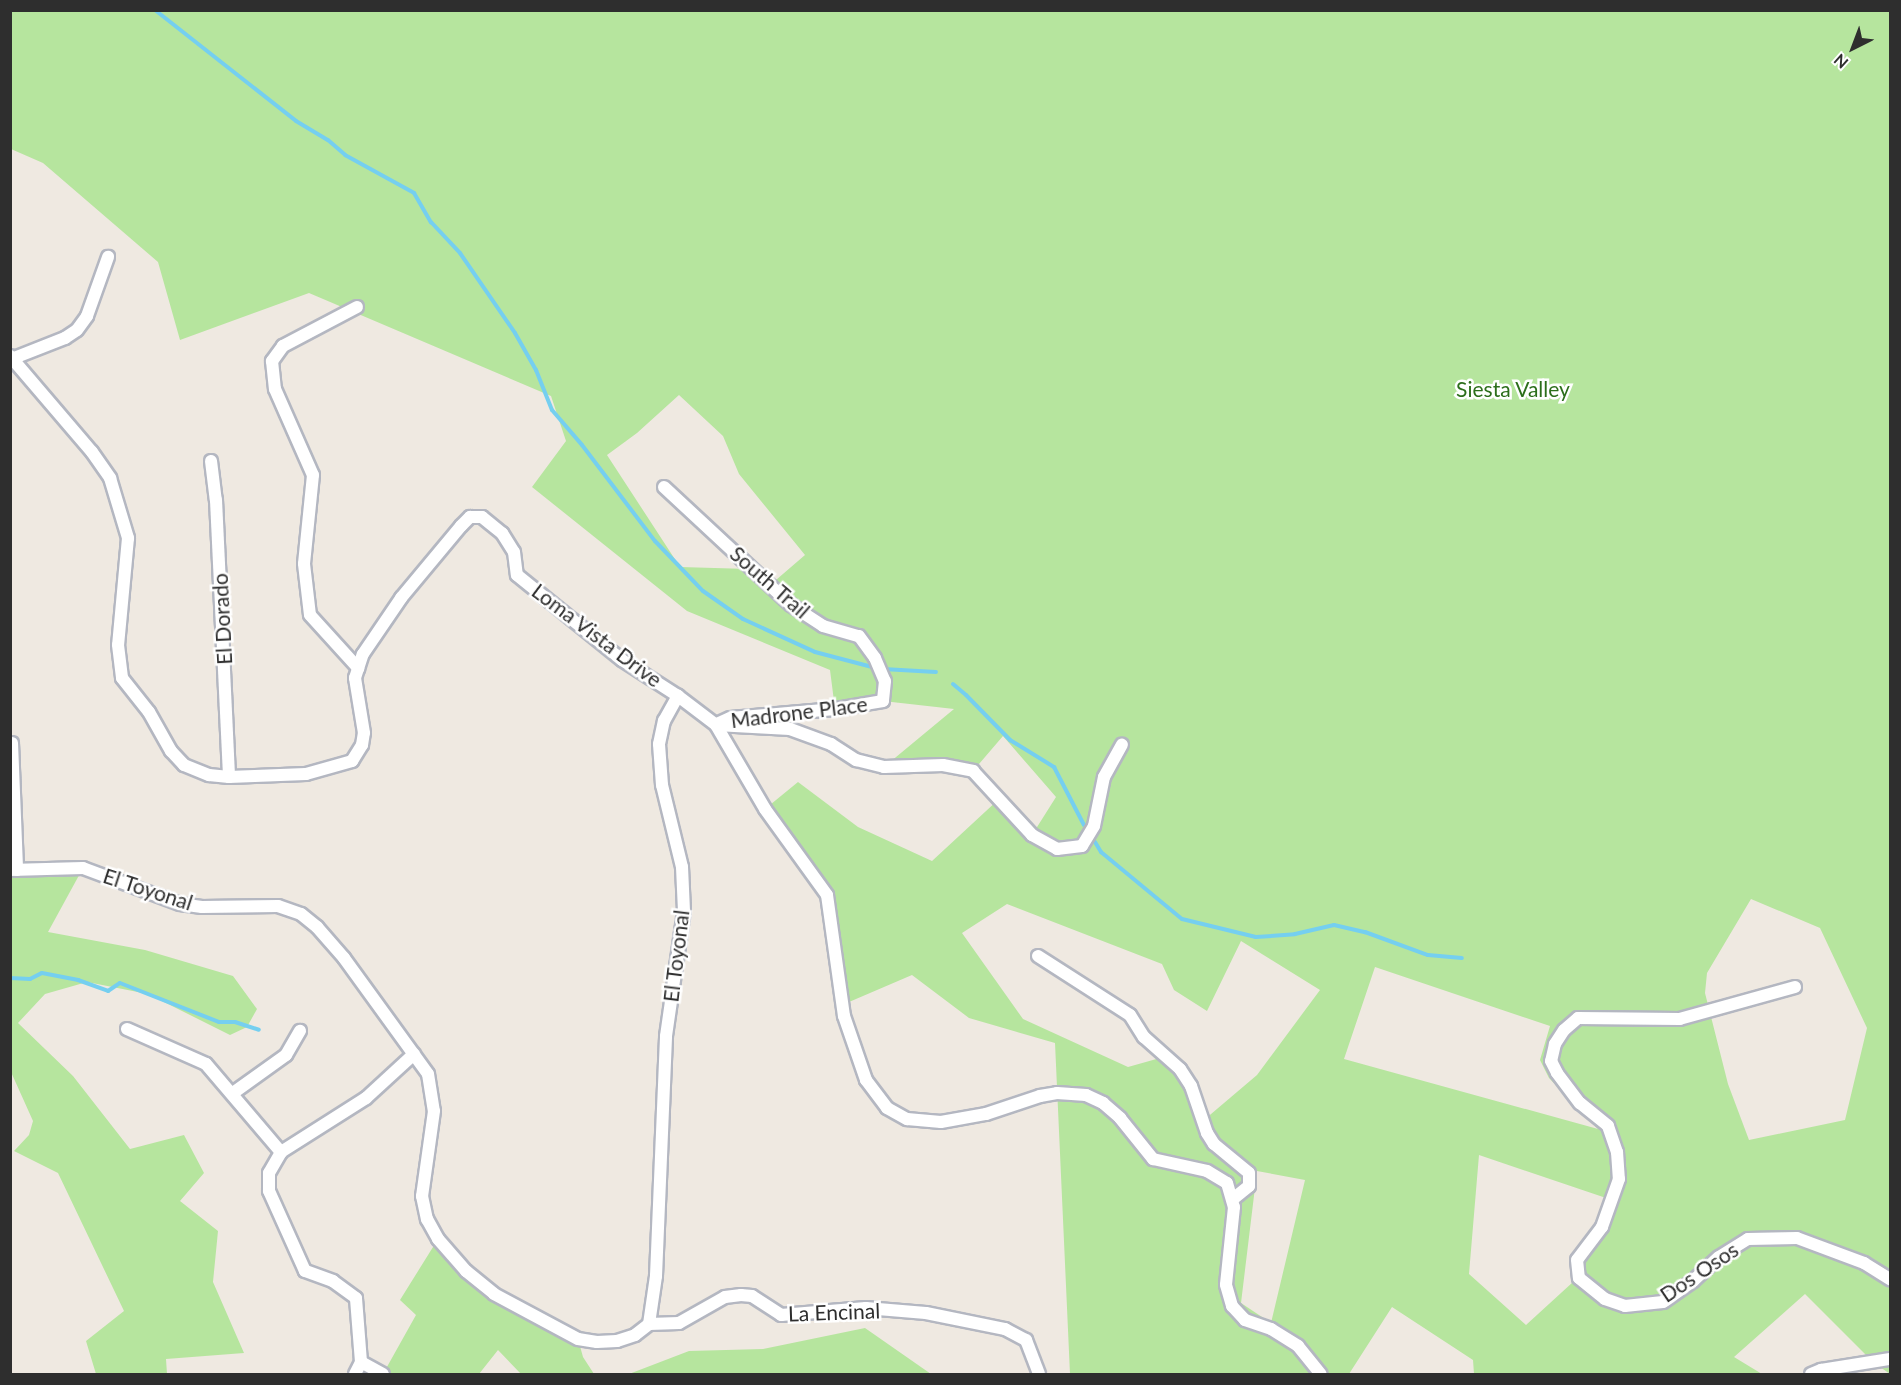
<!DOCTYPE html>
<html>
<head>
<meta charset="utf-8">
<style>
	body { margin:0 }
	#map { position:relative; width:1901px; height:1385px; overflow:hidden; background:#efe9e1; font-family:Lato,sans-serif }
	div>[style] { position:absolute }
	.green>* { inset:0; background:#b6e59e }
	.stream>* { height:4px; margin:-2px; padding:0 2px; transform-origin:2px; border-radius:2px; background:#75cff0 }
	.roads { filter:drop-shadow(2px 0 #b4b7c1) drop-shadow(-2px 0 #b4b7c1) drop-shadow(0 2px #b4b7c1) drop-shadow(0 -2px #b4b7c1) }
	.minor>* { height:12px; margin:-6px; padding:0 6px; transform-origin:6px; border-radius:6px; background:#fff }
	span { translate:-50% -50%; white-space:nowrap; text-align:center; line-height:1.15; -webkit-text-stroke:5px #fff; paint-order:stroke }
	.park-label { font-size:21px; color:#2c6e1b }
	.street-label { font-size:21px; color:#2e2e2e }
	.frame { position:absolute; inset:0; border:12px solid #2e2e2e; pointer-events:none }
	.north { position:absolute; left:1823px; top:18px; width:60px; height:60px; -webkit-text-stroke:4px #fff; paint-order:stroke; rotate:222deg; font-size:16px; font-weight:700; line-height:24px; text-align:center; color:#2e2e2e }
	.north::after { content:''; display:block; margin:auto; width:21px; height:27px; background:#2e2e2e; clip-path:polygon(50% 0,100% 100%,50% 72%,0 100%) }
</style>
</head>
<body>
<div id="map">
	<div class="green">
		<div style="clip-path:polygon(evenodd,10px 11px,1890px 11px,1890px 1374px,1873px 1362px,1805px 1294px,1734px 1357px,1762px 1374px,1474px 1374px,1473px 1360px,1392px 1307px,1349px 1374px,1070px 1374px,1055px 1043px,969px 1018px,912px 975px,842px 1005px,830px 904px,765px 809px,798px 782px,858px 827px,932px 861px,999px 799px,1032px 835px,1056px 797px,1003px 736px,973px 771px,884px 767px,954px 709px,883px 701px,835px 709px,830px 670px,687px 611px,532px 487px,566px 441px,551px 396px,309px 293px,180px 340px,158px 262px,43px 163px,11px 149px,10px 11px,679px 395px,723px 436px,739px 474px,805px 555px,769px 586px,749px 569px,680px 567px,607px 455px,637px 433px,679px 395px,10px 11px,1751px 899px,1820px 928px,1867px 1028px,1845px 1120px,1749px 1140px,1728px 1084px,1705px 993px,1707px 973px,1751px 899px,10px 11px,1007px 904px,1162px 964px,1174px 990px,1207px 1011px,1241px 941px,1320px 990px,1257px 1075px,1204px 1120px,1191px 1082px,1160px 1058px,1128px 1067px,1023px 1019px,962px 933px,1007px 904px,10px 11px,1375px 967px,1550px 1026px,1540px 1060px,1549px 1078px,1598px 1129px,1344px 1059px,1375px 967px,10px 11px,1479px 1155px,1612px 1200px,1577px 1260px,1573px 1282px,1526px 1325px,1469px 1274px,1479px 1155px,10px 11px,1257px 1171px,1305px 1180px,1271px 1323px,1241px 1303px,1257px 1171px)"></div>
		<div style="clip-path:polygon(83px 868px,48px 932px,145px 950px,233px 976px,257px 1009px,247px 1027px,230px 1035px,148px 994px,87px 982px,45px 994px,18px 1023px,73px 1076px,130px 1149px,184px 1135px,204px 1173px,180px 1201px,218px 1231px,213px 1282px,244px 1353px,166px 1359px,167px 1374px,96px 1374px,86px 1341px,124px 1311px,58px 1173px,14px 1151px,29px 1135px,33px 1121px,11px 1072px,11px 870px)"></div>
		<div style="clip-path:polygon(438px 1239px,466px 1271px,578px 1339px,583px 1357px,594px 1374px,521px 1374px,498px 1350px,479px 1374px,383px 1374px,416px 1315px,400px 1300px)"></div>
		<div style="clip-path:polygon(865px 1328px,931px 1374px,629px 1374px,689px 1351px,763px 1349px)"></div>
	</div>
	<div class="stream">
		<div style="left:155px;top:10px;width:179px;rotate:38.2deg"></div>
		<div style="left:296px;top:121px;width:37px;rotate:31deg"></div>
		<div style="left:328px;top:140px;width:23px;rotate:41deg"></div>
		<div style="left:345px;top:155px;width:79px;rotate:28.8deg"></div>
		<div style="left:414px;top:193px;width:34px;rotate:60deg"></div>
		<div style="left:431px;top:222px;width:42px;rotate:46.9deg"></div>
		<div style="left:460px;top:253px;width:97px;rotate:55.5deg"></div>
		<div style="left:515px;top:333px;width:43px;rotate:60.4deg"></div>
		<div style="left:536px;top:370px;width:43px;rotate:68.2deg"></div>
		<div style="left:552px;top:410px;width:46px;rotate:49.4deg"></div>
		<div style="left:582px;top:445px;width:121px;rotate:52.8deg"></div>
		<div style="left:655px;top:541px;width:69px;rotate:46.2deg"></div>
		<div style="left:703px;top:591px;width:49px;rotate:35deg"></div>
		<div style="left:743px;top:619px;width:79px;rotate:24.6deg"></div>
		<div style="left:815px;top:652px;width:63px;rotate:14.7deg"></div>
		<div style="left:883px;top:669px;width:53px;rotate:3.2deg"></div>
		<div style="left:953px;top:684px;width:17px;rotate:40deg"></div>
		<div style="left:966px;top:695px;width:63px;rotate:45.6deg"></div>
		<div style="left:1010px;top:740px;width:52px;rotate:31.5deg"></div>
		<div style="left:1054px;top:767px;width:65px;rotate:62.7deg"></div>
		<div style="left:1095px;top:842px;width:12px;rotate:59deg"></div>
		<div style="left:1101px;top:852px;width:105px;rotate:39.6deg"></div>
		<div style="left:1182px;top:919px;width:76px;rotate:13.7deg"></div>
		<div style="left:1256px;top:937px;width:39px;rotate:-4deg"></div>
		<div style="left:1295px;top:934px;width:40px;rotate:-13deg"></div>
		<div style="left:1334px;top:925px;width:32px;rotate:13deg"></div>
		<div style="left:1365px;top:932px;width:67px;rotate:20.1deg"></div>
		<div style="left:1428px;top:955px;width:34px;rotate:5deg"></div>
		<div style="left:10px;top:978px;width:20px;rotate:3deg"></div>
		<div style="left:30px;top:979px;width:13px;rotate:-27deg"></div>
		<div style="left:42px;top:973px;width:37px;rotate:11deg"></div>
		<div style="left:78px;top:980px;width:32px;rotate:20deg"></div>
		<div style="left:108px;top:991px;width:14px;rotate:-34deg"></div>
		<div style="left:120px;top:983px;width:106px;rotate:21.5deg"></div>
		<div style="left:219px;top:1022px;width:16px"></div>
		<div style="left:235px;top:1022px;width:25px;rotate:18deg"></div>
	</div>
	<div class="roads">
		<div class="minor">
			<div style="left:357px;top:307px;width:84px;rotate:152.2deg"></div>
			<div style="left:283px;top:346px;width:19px;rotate:126deg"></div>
			<div style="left:272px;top:361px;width:28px;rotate:84deg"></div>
			<div style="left:275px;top:389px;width:94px;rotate:66.2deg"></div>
			<div style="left:313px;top:475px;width:89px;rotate:95.8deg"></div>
			<div style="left:304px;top:564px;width:51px;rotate:83.3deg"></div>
			<div style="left:310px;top:615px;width:72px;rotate:47.8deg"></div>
			<div style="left:10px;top:356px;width:126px;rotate:49.5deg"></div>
			<div style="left:92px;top:452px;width:32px;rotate:55deg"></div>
			<div style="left:110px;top:478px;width:63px;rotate:73.3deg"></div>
			<div style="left:128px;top:538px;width:107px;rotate:95.3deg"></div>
			<div style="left:118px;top:645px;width:33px;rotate:83deg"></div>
			<div style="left:122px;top:678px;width:43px;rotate:51.5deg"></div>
			<div style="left:149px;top:712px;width:45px;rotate:60.6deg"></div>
			<div style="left:171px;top:751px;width:19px;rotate:47deg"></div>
			<div style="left:184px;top:765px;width:27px;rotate:22deg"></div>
			<div style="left:209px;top:775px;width:20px;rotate:6deg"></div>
			<div style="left:229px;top:777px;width:77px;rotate:-2.2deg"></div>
			<div style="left:306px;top:774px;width:48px;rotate:-15.8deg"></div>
			<div style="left:352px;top:761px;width:19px;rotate:-58deg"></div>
			<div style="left:362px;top:745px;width:12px;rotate:-81deg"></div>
			<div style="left:364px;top:733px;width:56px;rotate:-99.3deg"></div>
			<div style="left:355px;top:678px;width:25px;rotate:-72deg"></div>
			<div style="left:363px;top:654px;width:68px;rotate:-55.8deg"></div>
			<div style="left:401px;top:598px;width:94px;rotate:-50.2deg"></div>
			<div style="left:461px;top:526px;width:13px;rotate:-45deg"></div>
			<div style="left:470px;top:517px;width:12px"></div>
			<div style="left:482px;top:517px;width:26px;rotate:39deg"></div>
			<div style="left:502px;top:533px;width:22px;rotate:58deg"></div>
			<div style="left:514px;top:552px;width:23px;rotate:83deg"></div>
			<div style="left:517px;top:575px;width:135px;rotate:39deg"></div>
			<div style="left:622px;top:660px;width:67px;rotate:32.7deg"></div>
			<div style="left:678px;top:696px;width:48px;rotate:37.3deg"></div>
			<div style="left:716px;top:725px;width:97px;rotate:59.7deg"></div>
			<div style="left:765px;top:809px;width:106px;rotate:54.2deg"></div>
			<div style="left:827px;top:895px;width:122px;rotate:82deg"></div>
			<div style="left:844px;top:1016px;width:68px;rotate:71deg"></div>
			<div style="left:866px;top:1080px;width:35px;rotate:53deg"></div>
			<div style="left:887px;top:1108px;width:23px;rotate:29deg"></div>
			<div style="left:907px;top:1119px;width:34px;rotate:5deg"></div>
			<div style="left:941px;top:1122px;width:46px;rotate:-10.1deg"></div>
			<div style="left:986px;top:1114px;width:57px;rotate:-18.4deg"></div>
			<div style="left:1040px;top:1096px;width:17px;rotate:-10deg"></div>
			<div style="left:1057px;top:1093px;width:29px;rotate:4deg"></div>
			<div style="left:1086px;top:1095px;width:19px;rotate:25deg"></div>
			<div style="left:1103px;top:1103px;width:23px;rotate:41deg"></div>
			<div style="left:1120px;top:1118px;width:53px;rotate:51.2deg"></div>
			<div style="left:1153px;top:1159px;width:55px;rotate:12.5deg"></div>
			<div style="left:1207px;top:1171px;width:23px;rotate:31deg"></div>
			<div style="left:1227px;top:1183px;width:25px;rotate:74deg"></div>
			<div style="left:1234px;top:1207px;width:78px;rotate:95.9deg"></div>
			<div style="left:1226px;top:1285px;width:22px;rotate:74deg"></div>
			<div style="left:1232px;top:1306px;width:19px;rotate:47deg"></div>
			<div style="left:1245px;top:1320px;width:28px;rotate:19deg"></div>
			<div style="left:1271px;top:1329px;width:32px;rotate:32deg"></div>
			<div style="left:1298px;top:1346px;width:36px;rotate:51deg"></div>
			<div style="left:14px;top:358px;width:55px;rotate:-21.4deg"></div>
			<div style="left:65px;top:338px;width:14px;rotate:-34deg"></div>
			<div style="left:77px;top:330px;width:17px;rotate:-54deg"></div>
			<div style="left:87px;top:316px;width:63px;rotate:-70.4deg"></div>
			<div style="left:211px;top:461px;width:39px;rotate:83deg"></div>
			<div style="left:216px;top:500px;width:277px;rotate:87.3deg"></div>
			<div style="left:664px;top:487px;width:173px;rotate:42.9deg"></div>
			<div style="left:791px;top:605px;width:38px;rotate:33deg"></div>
			<div style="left:823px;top:626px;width:37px;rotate:16deg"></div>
			<div style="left:859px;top:636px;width:27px;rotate:54deg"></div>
			<div style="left:875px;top:658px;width:25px;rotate:67deg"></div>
			<div style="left:885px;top:681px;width:20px;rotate:96deg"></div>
			<div style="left:883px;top:701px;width:49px;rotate:170.5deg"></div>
			<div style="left:835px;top:709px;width:105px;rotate:175.1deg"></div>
			<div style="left:730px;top:718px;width:12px;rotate:156deg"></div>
			<div style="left:716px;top:725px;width:74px;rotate:3.1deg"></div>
			<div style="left:790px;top:729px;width:44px;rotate:20.1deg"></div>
			<div style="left:831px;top:744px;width:30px;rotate:33deg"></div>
			<div style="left:856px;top:760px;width:29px;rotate:14deg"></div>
			<div style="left:884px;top:767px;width:59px;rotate:-1.9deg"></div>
			<div style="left:943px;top:765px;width:31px;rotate:11deg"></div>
			<div style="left:973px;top:771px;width:87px;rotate:47.3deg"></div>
			<div style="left:1032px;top:835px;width:29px;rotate:29deg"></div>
			<div style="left:1057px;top:849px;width:25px;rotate:-7deg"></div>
			<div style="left:1082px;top:846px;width:23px;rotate:-59deg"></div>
			<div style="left:1094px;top:826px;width:50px;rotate:-78.5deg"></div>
			<div style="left:1104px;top:777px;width:37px;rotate:-61deg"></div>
			<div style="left:12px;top:743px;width:127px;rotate:87.7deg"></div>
			<div style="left:10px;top:870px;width:73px;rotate:-1.6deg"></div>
			<div style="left:83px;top:868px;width:103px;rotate:20.4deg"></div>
			<div style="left:180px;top:904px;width:22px;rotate:8deg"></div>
			<div style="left:202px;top:907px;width:76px;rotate:-0.8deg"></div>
			<div style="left:278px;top:906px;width:24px;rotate:19deg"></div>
			<div style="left:301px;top:914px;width:21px;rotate:39deg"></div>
			<div style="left:317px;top:927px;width:41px;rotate:48.9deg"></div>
			<div style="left:344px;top:958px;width:143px;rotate:54.1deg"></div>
			<div style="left:428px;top:1074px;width:37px;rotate:81deg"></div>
			<div style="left:434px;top:1111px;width:86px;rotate:98deg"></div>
			<div style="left:422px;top:1196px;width:24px;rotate:78deg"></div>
			<div style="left:427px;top:1219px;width:23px;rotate:61deg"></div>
			<div style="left:438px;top:1239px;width:43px;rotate:48.8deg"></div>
			<div style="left:466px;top:1271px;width:36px;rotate:39deg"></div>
			<div style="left:494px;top:1294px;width:95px;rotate:28.2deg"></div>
			<div style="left:578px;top:1339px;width:19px;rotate:9deg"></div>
			<div style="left:597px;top:1342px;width:20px;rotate:-3deg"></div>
			<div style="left:617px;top:1341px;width:19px;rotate:-18deg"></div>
			<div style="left:635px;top:1335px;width:18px;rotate:-38deg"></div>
			<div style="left:649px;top:1324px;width:49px;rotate:-81.7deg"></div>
			<div style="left:656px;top:1276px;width:240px;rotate:-87.6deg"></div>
			<div style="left:666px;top:1036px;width:126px;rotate:-81.8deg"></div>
			<div style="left:684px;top:911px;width:44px;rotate:-92.6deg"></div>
			<div style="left:682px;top:867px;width:84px;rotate:-103.7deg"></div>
			<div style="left:662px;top:785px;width:41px;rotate:-94.2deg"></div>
			<div style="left:659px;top:744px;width:24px;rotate:-78deg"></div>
			<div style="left:664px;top:721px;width:29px;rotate:-61deg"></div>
			<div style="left:1038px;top:956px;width:109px;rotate:32.7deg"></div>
			<div style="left:1130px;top:1015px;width:26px;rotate:58deg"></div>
			<div style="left:1144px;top:1037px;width:48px;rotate:41.6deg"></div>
			<div style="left:1180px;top:1069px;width:20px;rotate:57deg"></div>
			<div style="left:1191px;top:1086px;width:50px;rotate:71.2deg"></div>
			<div style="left:1207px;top:1133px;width:13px;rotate:58deg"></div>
			<div style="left:1214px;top:1144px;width:45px;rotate:39.6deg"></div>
			<div style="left:1249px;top:1173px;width:13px;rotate:90deg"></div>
			<div style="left:1249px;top:1186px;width:21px;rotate:141deg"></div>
			<div style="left:1795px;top:987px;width:119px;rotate:164.5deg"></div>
			<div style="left:1680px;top:1019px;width:102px;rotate:-179.4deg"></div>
			<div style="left:1578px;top:1018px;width:18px;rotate:139deg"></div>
			<div style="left:1564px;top:1030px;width:17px;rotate:123deg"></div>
			<div style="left:1555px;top:1044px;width:17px;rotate:103deg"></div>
			<div style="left:1551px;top:1061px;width:13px;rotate:63deg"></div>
			<div style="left:1557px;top:1073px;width:38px;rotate:53deg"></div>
			<div style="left:1580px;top:1103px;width:36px;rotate:39deg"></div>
			<div style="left:1608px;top:1126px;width:28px;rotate:71deg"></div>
			<div style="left:1617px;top:1152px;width:27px;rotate:86deg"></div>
			<div style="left:1619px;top:1179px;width:51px;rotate:109.5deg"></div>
			<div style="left:1602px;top:1227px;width:41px;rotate:127.1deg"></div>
			<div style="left:1577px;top:1260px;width:18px;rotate:84deg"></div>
			<div style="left:1579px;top:1278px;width:33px;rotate:39deg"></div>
			<div style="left:1605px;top:1299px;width:21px;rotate:19deg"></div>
			<div style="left:1625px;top:1306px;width:38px;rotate:-6deg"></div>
			<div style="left:1663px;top:1302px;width:37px;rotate:-35deg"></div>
			<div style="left:1693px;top:1281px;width:35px;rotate:-43deg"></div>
			<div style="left:1719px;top:1257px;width:34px;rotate:-32deg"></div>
			<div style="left:1748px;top:1239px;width:49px;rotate:-1.2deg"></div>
			<div style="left:1797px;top:1238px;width:72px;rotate:20.5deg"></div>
			<div style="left:1864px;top:1263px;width:31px;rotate:32deg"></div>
			<div style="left:127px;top:1029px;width:86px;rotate:23.9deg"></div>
			<div style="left:206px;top:1064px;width:116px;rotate:49.6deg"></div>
			<div style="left:233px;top:1093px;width:65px;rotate:-35.6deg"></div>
			<div style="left:286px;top:1055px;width:28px;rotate:-60deg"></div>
			<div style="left:649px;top:1324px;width:30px;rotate:-2deg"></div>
			<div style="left:679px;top:1323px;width:53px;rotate:-29.5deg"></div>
			<div style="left:725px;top:1297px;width:16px;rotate:-7deg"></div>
			<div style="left:741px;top:1295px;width:11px;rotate:5deg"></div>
			<div style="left:752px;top:1296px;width:35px;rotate:33deg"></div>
			<div style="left:781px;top:1315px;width:85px;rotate:-4.7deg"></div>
			<div style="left:866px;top:1308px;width:60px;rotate:4.8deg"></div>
			<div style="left:926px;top:1313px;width:81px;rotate:11.4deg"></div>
			<div style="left:1005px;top:1329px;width:24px;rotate:28deg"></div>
			<div style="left:1026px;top:1340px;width:36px;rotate:69deg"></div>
			<div style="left:361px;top:1362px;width:25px;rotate:29deg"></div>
			<div style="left:355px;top:1374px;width:13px;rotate:-63deg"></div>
			<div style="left:361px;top:1362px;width:64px;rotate:-94.5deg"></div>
			<div style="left:356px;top:1298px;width:29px;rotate:-144deg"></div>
			<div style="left:333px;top:1281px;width:30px;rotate:-160deg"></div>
			<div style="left:305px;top:1271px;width:88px;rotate:-114.2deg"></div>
			<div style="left:269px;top:1191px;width:18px;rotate:-90deg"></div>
			<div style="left:269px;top:1173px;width:24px;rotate:-60deg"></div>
			<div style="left:281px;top:1152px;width:101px;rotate:-32.4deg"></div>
			<div style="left:366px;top:1098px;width:65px;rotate:-42.5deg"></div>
			<div style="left:1811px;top:1374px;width:11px;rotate:-22deg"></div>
			<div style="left:1821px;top:1370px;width:70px;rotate:-9.1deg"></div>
		</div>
	</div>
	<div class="park-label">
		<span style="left:1513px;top:389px">Siesta Valley</span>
	</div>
	<div class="street-label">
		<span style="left:770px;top:582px;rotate:41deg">South Trail</span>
		<span style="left:222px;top:619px;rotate:-93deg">El Dorado</span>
		<span style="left:597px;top:635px;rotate:37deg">Loma Vista Drive</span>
		<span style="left:799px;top:712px;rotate:-7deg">Madrone Place</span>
		<span style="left:148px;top:889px;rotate:18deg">El Toyonal</span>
		<span style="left:676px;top:956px;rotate:-83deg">El Toyonal</span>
		<span style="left:1699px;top:1272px;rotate:-34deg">Dos Osos</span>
		<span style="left:834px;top:1312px;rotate:-2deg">La Encinal</span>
	</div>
	<div class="frame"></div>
	<div class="north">N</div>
</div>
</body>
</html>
